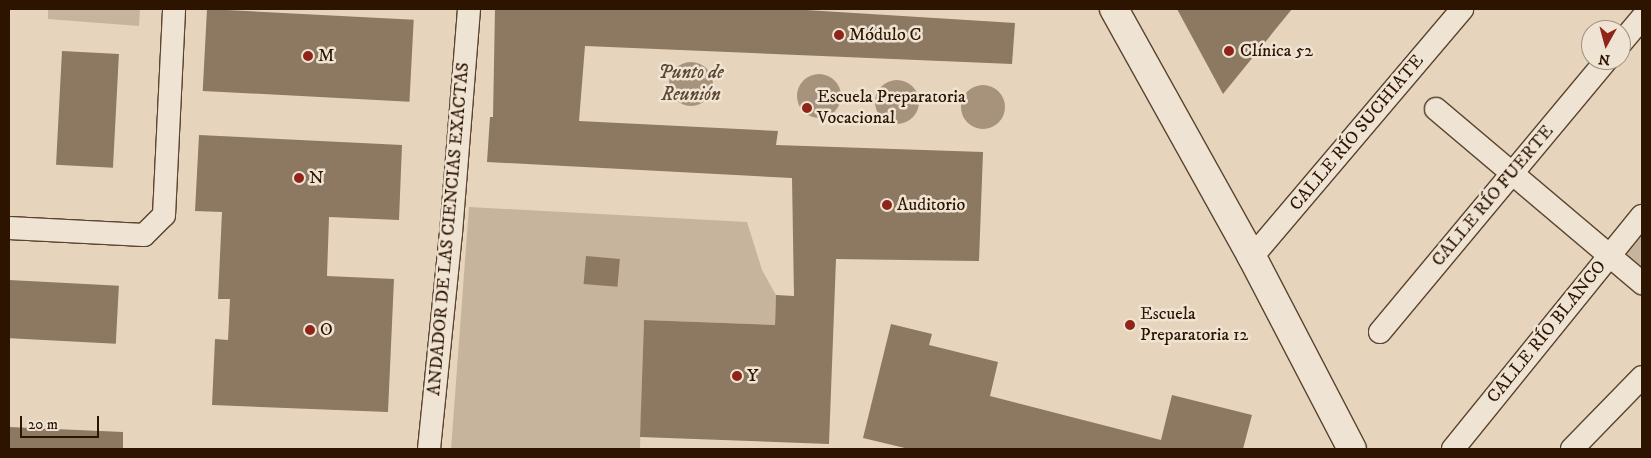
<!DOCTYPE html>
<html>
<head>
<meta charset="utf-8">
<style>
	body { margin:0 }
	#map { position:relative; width:1651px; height:458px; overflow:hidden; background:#e6d5bc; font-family:"IM FELL DW Pica",serif }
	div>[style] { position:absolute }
	.green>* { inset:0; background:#c7b49c }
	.water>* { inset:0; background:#a7937c }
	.round { border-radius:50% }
	.building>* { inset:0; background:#8d7862; transform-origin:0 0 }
	.roads { filter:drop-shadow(1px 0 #5b442f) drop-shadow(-1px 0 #5b442f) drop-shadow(0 1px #5b442f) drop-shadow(0 -1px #5b442f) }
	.street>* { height:22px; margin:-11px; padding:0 11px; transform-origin:11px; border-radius:11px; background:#efe4d3 }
	.secondary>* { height:28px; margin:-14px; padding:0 14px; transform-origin:14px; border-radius:14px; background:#efe4d3 }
	.dots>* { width:14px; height:14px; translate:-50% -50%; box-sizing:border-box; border:2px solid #efe4d3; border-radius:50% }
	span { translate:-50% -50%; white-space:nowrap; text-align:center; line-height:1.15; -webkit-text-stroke:5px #efe4d3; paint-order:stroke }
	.poi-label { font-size:18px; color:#2d1400 }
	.left { translate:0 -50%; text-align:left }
	.street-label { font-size:18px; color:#2d1400 }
	.water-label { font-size:19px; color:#5e4732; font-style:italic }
	.frame { position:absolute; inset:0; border:10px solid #2d1400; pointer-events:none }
	.north { position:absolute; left:1581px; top:20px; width:50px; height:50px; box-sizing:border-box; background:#efe4d3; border:1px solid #a1917f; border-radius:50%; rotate:187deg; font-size:14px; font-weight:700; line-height:20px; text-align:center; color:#2d1400 }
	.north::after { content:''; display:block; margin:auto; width:18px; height:22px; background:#8f2418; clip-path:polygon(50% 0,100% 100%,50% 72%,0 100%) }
	.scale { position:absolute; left:20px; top:416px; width:79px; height:22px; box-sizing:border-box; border:2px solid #2d1400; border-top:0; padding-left:6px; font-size:15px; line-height:18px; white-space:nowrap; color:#2d1400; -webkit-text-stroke:4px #efe4d3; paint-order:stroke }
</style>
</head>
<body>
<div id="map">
	<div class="green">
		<div style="clip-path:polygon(48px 9px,140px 9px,139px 26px,48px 19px)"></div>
		<div style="clip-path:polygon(469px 207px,747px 222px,762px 270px,776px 295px,775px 325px,644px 320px,640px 449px,451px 449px)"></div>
		<div style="clip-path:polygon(1642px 225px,1642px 273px,1618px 255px)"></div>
	</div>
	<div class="water">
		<div class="round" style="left:669px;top:62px;width:44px;height:44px"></div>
		<div class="round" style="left:797px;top:74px;width:44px;height:44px"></div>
		<div class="round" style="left:875px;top:80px;width:44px;height:44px"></div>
		<div class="round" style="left:961px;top:85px;width:44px;height:44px"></div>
	</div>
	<div class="building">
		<div style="left:207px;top:9px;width:207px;height:82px;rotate:3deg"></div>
		<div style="clip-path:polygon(495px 9px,790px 9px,1015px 23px,1012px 64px,585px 46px,579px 121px,778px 131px,776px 145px,983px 152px,979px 261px,836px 259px,829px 444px,640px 437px,644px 320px,775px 325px,776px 295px,794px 296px,792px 178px,487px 162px,490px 117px,493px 117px)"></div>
		<div style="clip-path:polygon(1177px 9px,1292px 9px,1223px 94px)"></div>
		<div style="left:62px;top:51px;width:57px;height:114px;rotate:3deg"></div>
		<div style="clip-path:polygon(199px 135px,402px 145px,399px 220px,329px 217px,327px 276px,394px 279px,388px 412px,212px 405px,215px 339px,228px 340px,230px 299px,218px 299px,222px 212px,195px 211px)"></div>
		<div style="left:586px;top:256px;width:34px;height:28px;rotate:5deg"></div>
		<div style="left:9px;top:280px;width:110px;height:58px;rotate:3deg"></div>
		<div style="clip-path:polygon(891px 324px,932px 334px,929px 345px,998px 362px,990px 396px,1161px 440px,1172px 395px,1252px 415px,1243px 449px,909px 449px,863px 438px)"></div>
		<div style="clip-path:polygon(9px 427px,123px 432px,123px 449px,9px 449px)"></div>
	</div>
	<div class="roads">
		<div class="street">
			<div style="left:1621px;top:43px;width:33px;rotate:-50deg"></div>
			<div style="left:1436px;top:109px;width:270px;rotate:40.2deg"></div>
			<div style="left:9px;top:228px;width:135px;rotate:3deg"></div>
			<div style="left:144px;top:235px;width:28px;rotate:-45deg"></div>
			<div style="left:164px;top:215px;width:206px;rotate:-87.2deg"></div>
			<div style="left:1252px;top:257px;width:325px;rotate:-49.7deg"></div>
			<div style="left:1380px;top:332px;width:354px;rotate:-50.2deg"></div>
			<div style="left:429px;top:449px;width:217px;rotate:-84.2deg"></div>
			<div style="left:451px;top:233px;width:225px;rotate:-85.4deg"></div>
			<div style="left:1453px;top:449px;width:300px;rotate:-51deg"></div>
			<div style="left:1572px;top:449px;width:100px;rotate:-45.8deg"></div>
		</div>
		<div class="secondary">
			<div style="left:1114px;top:9px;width:284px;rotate:60.9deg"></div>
			<div style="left:1252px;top:257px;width:216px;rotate:62.5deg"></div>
		</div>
	</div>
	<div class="dots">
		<div style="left:839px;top:35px;background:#8f2418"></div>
		<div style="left:1229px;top:51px;background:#8f2418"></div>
		<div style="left:308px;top:56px;background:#8f2418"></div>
		<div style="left:807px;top:108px;background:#8f2418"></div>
		<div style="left:299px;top:178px;background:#8f2418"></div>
		<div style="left:887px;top:205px;background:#8f2418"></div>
		<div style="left:1130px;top:325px;background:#8f2418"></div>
		<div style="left:310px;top:330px;background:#8f2418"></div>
		<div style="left:737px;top:376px;background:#8f2418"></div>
	</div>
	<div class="poi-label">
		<span class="left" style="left:849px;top:35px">Módulo C</span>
		<span class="left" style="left:1240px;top:51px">Clínica 52</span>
		<span class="left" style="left:318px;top:56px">M</span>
		<span class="left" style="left:817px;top:108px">Escuela Preparatoria<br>Vocacional</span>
		<span class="left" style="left:309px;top:178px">N</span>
		<span class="left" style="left:897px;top:205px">Auditorio</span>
		<span class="left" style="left:1140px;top:325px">Escuela<br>Preparatoria 12</span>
		<span class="left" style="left:320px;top:330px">O</span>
		<span class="left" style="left:747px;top:376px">Y</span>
	</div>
	<div class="street-label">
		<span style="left:1357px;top:133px;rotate:-50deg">CALLE RÍO SUCHIATE</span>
		<span style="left:1493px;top:196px;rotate:-50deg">CALLE RÍO FUERTE</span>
		<span style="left:449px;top:229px;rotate:-85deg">ANDADOR DE LAS CIENCIAS EXACTAS</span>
		<span style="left:1547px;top:332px;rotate:-51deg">CALLE RÍO BLANCO</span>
	</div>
	<div class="water-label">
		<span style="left:691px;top:84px">Punto de<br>Reunión</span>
	</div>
	<div class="frame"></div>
	<div class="north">N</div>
	<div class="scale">20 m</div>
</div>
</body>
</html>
